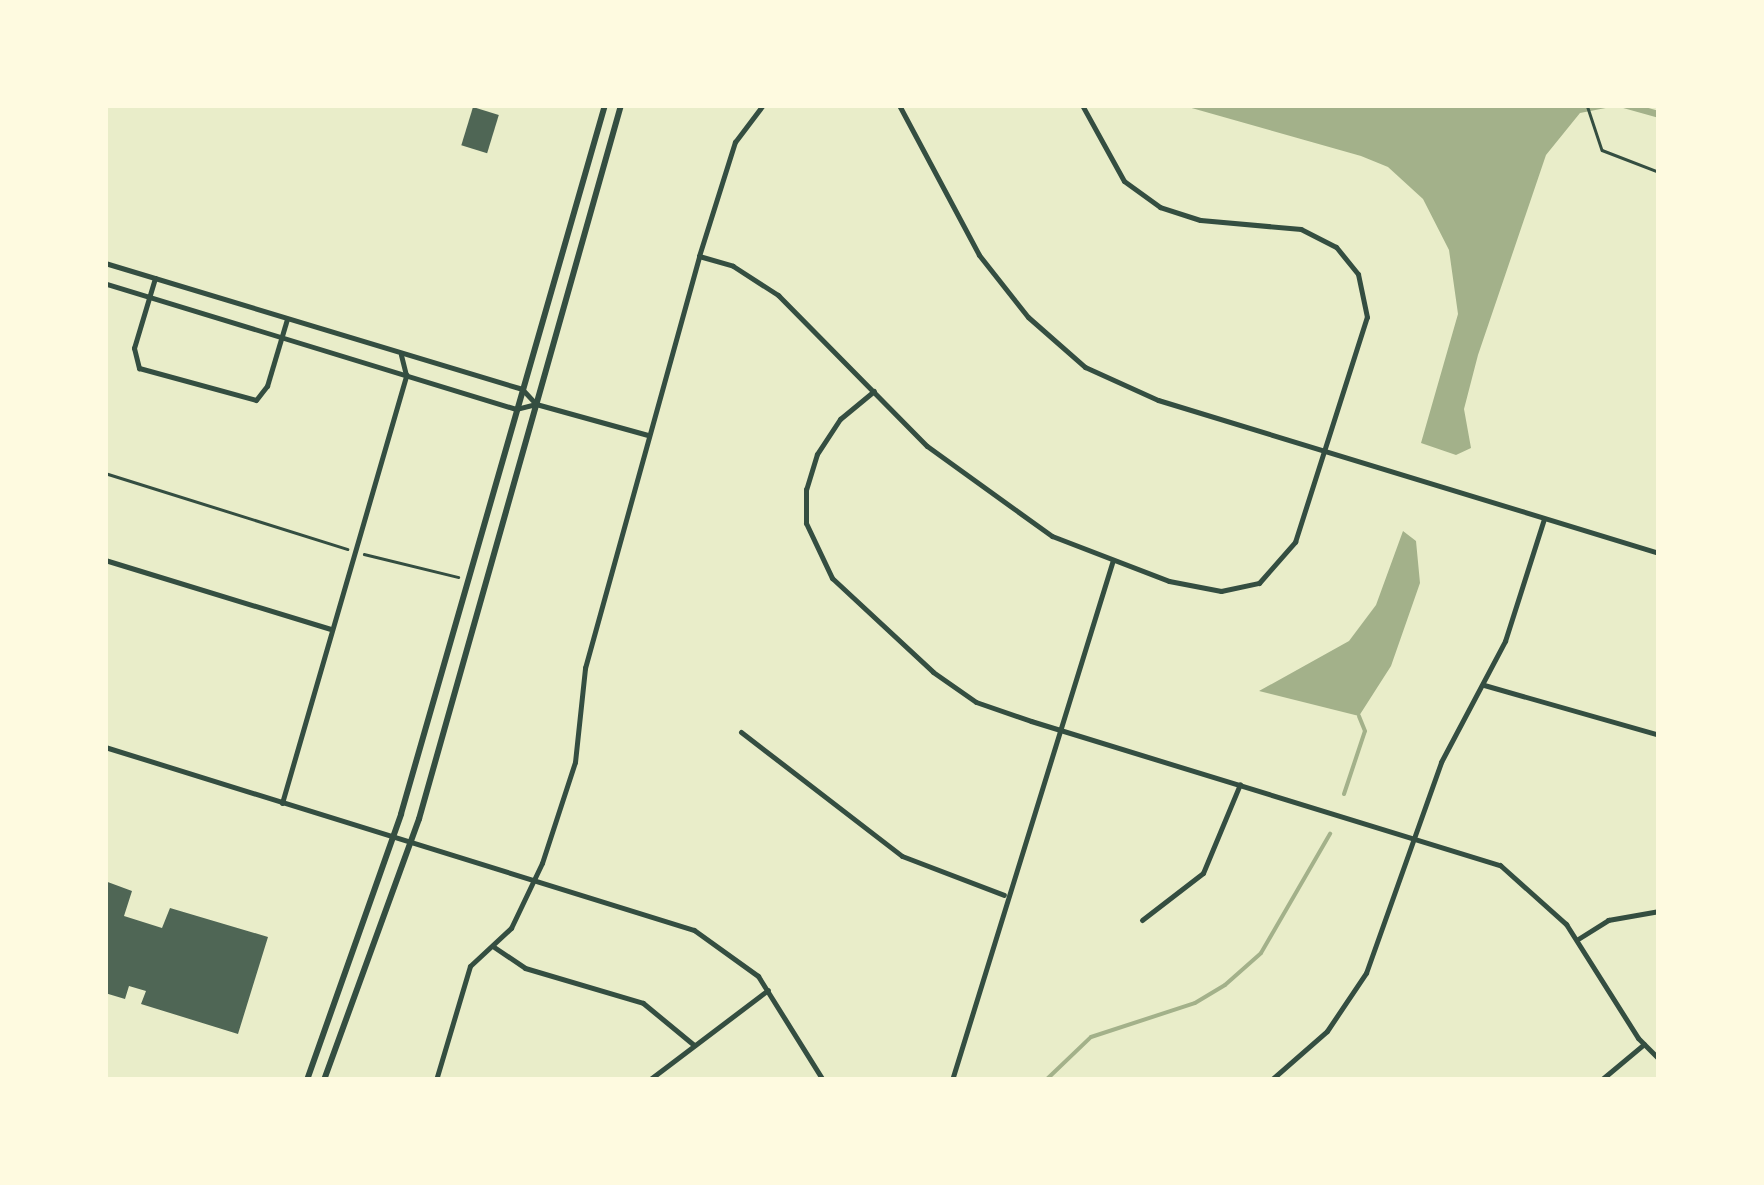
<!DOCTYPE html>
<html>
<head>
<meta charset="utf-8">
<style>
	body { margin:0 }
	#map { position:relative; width:1764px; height:1185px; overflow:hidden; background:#e9edc9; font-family:"PT Sans",sans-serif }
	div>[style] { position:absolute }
	.water>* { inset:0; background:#a3b18a }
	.stream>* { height:4px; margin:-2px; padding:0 2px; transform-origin:2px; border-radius:2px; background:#a3b18a }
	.building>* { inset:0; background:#4f6655; transform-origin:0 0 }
	.path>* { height:2.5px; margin:-1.25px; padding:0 1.25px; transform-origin:1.25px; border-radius:1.25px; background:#344e41 }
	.minor>* { height:5px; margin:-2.5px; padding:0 2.5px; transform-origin:2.5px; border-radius:2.5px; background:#344e41 }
	.tertiary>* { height:6px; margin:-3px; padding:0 3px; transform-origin:3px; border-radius:3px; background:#344e41 }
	span { translate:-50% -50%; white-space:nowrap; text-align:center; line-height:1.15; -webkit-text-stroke:10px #fefae0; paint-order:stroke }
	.frame { position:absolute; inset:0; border:108px solid #fefae0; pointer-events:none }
</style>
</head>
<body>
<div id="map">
	<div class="water">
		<div style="clip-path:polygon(1181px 105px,1638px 105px,1659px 111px,1659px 118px,1616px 106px,1580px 113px,1546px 155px,1478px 355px,1464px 409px,1471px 448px,1456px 455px,1421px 443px,1458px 314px,1449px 250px,1423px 199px,1388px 167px,1361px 156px)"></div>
		<div style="clip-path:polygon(1403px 531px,1416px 541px,1420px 583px,1391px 666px,1359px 716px,1259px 691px,1349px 641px,1376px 605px)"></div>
	</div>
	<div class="stream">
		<div style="left:1344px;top:794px;width:66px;rotate:-71.6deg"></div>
		<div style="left:1365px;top:731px;width:16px;rotate:-112deg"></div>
		<div style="left:1046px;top:1080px;width:62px;rotate:-43.7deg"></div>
		<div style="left:1091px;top:1037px;width:109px;rotate:-18.1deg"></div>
		<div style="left:1195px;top:1003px;width:35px;rotate:-31deg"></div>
		<div style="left:1225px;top:985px;width:48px;rotate:-41.6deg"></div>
		<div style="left:1261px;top:953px;width:138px;rotate:-59.9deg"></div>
	</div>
	<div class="building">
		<div style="left:473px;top:107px;width:27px;height:40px;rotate:17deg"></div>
		<div style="clip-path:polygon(105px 881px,132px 891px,124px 916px,162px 928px,170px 908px,268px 937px,238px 1034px,141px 1004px,146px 991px,129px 986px,125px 999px,105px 993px)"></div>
	</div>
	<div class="path">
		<div style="left:1587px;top:105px;width:47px;rotate:71.6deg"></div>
		<div style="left:1602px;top:150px;width:61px;rotate:21.1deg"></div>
		<div style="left:105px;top:473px;width:254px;rotate:17.4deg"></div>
		<div style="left:364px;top:554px;width:97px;rotate:13.7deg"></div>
	</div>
	<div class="minor">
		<div style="left:899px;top:105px;width:170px;rotate:61.9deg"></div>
		<div style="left:979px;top:255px;width:79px;rotate:51.7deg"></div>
		<div style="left:1028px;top:317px;width:76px;rotate:41.3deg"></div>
		<div style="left:1085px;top:367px;width:80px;rotate:24.3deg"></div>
		<div style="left:1158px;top:400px;width:524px;rotate:16.98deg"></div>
		<div style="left:699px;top:256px;width:35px;rotate:16deg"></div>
		<div style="left:733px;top:266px;width:54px;rotate:32.8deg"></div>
		<div style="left:778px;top:295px;width:212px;rotate:45.4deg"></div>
		<div style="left:927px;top:446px;width:154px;rotate:35.8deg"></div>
		<div style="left:1052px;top:536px;width:125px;rotate:21deg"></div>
		<div style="left:1169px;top:581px;width:53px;rotate:10.9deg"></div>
		<div style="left:1221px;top:591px;width:39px;rotate:-12deg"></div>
		<div style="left:1259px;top:583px;width:55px;rotate:-48.7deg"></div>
		<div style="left:1295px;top:542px;width:236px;rotate:-72.3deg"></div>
		<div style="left:1367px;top:317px;width:44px;rotate:-101.8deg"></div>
		<div style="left:1358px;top:274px;width:35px;rotate:-129deg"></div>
		<div style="left:1336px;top:247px;width:39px;rotate:-153deg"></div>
		<div style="left:1301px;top:229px;width:101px;rotate:-174.9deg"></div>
		<div style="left:1200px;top:220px;width:42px;rotate:-162deg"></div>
		<div style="left:1160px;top:207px;width:44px;rotate:-144.2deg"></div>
		<div style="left:1124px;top:181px;width:87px;rotate:-118.9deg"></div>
		<div style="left:105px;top:263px;width:436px;rotate:16.8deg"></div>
		<div style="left:522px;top:389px;width:21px;rotate:47deg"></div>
		<div style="left:536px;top:404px;width:21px;rotate:166deg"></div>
		<div style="left:516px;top:409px;width:430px;rotate:-163deg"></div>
		<div style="left:155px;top:278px;width:73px;rotate:106.7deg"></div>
		<div style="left:134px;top:348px;width:21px;rotate:76deg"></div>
		<div style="left:139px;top:368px;width:121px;rotate:15.3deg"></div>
		<div style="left:256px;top:400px;width:18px;rotate:-52deg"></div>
		<div style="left:267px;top:386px;width:70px;rotate:-73.4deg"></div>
		<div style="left:874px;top:391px;width:44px;rotate:140.5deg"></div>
		<div style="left:840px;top:419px;width:42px;rotate:123.3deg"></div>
		<div style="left:817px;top:454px;width:37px;rotate:107deg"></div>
		<div style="left:806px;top:489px;width:34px;rotate:90deg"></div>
		<div style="left:806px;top:523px;width:61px;rotate:64.7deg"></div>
		<div style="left:832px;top:578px;width:138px;rotate:42.9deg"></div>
		<div style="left:933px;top:672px;width:52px;rotate:34.9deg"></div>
		<div style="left:976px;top:702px;width:58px;rotate:19.1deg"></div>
		<div style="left:1031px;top:721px;width:491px;rotate:17.1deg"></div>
		<div style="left:1500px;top:865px;width:89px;rotate:41.8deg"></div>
		<div style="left:1566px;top:924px;width:135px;rotate:57.7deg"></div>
		<div style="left:1638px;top:1038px;width:30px;rotate:45deg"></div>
		<div style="left:536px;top:404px;width:116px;rotate:15.5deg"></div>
		<div style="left:105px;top:560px;width:236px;rotate:17deg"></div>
		<div style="left:1484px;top:685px;width:182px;rotate:15.9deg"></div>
		<div style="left:741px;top:732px;width:203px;rotate:37.6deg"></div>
		<div style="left:902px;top:856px;width:109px;rotate:20.9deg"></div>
		<div style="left:105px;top:747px;width:617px;rotate:17.26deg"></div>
		<div style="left:694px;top:930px;width:79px;rotate:35.7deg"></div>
		<div style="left:758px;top:976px;width:123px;rotate:58deg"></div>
		<div style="left:282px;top:803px;width:446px;rotate:-73.8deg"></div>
		<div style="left:406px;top:375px;width:21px;rotate:-104deg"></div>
		<div style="left:1142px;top:920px;width:77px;rotate:-37.6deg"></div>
		<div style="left:1203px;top:873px;width:96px;rotate:-67.4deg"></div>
		<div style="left:1578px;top:939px;width:36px;rotate:-32deg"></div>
		<div style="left:1608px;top:920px;width:52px;rotate:-10deg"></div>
		<div style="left:494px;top:947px;width:37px;rotate:34deg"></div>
		<div style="left:525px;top:968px;width:123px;rotate:16.5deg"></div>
		<div style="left:643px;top:1003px;width:66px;rotate:39.5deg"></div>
		<div style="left:436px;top:1080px;width:119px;rotate:-73.4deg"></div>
		<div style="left:470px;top:966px;width:56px;rotate:-42.8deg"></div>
		<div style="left:511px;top:928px;width:72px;rotate:-64.5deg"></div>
		<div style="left:542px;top:863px;width:106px;rotate:-71.9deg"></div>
		<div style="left:575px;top:762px;width:95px;rotate:-83.9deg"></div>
		<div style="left:585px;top:668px;width:427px;rotate:-74.5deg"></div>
		<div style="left:699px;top:256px;width:120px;rotate:-72.5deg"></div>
		<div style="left:735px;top:142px;width:46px;rotate:-52.9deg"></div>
		<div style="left:649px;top:1080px;width:149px;rotate:-37.1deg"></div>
		<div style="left:952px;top:1080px;width:544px;rotate:-72.8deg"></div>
		<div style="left:1271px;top:1080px;width:74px;rotate:-41.2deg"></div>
		<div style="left:1327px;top:1031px;width:70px;rotate:-56.1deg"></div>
		<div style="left:1366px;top:973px;width:224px;rotate:-70.4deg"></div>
		<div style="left:1441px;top:762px;width:137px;rotate:-62.1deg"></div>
		<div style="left:1505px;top:641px;width:128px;rotate:-72.3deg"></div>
		<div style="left:1601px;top:1080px;width:56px;rotate:-39.9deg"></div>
	</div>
	<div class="tertiary">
		<div style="left:307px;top:1080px;width:282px;rotate:-70.5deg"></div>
		<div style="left:401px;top:814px;width:738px;rotate:-73.95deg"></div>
		<div style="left:324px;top:1080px;width:278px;rotate:-70deg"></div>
		<div style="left:419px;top:819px;width:742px;rotate:-74.2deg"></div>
	</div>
	<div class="frame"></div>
</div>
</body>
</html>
